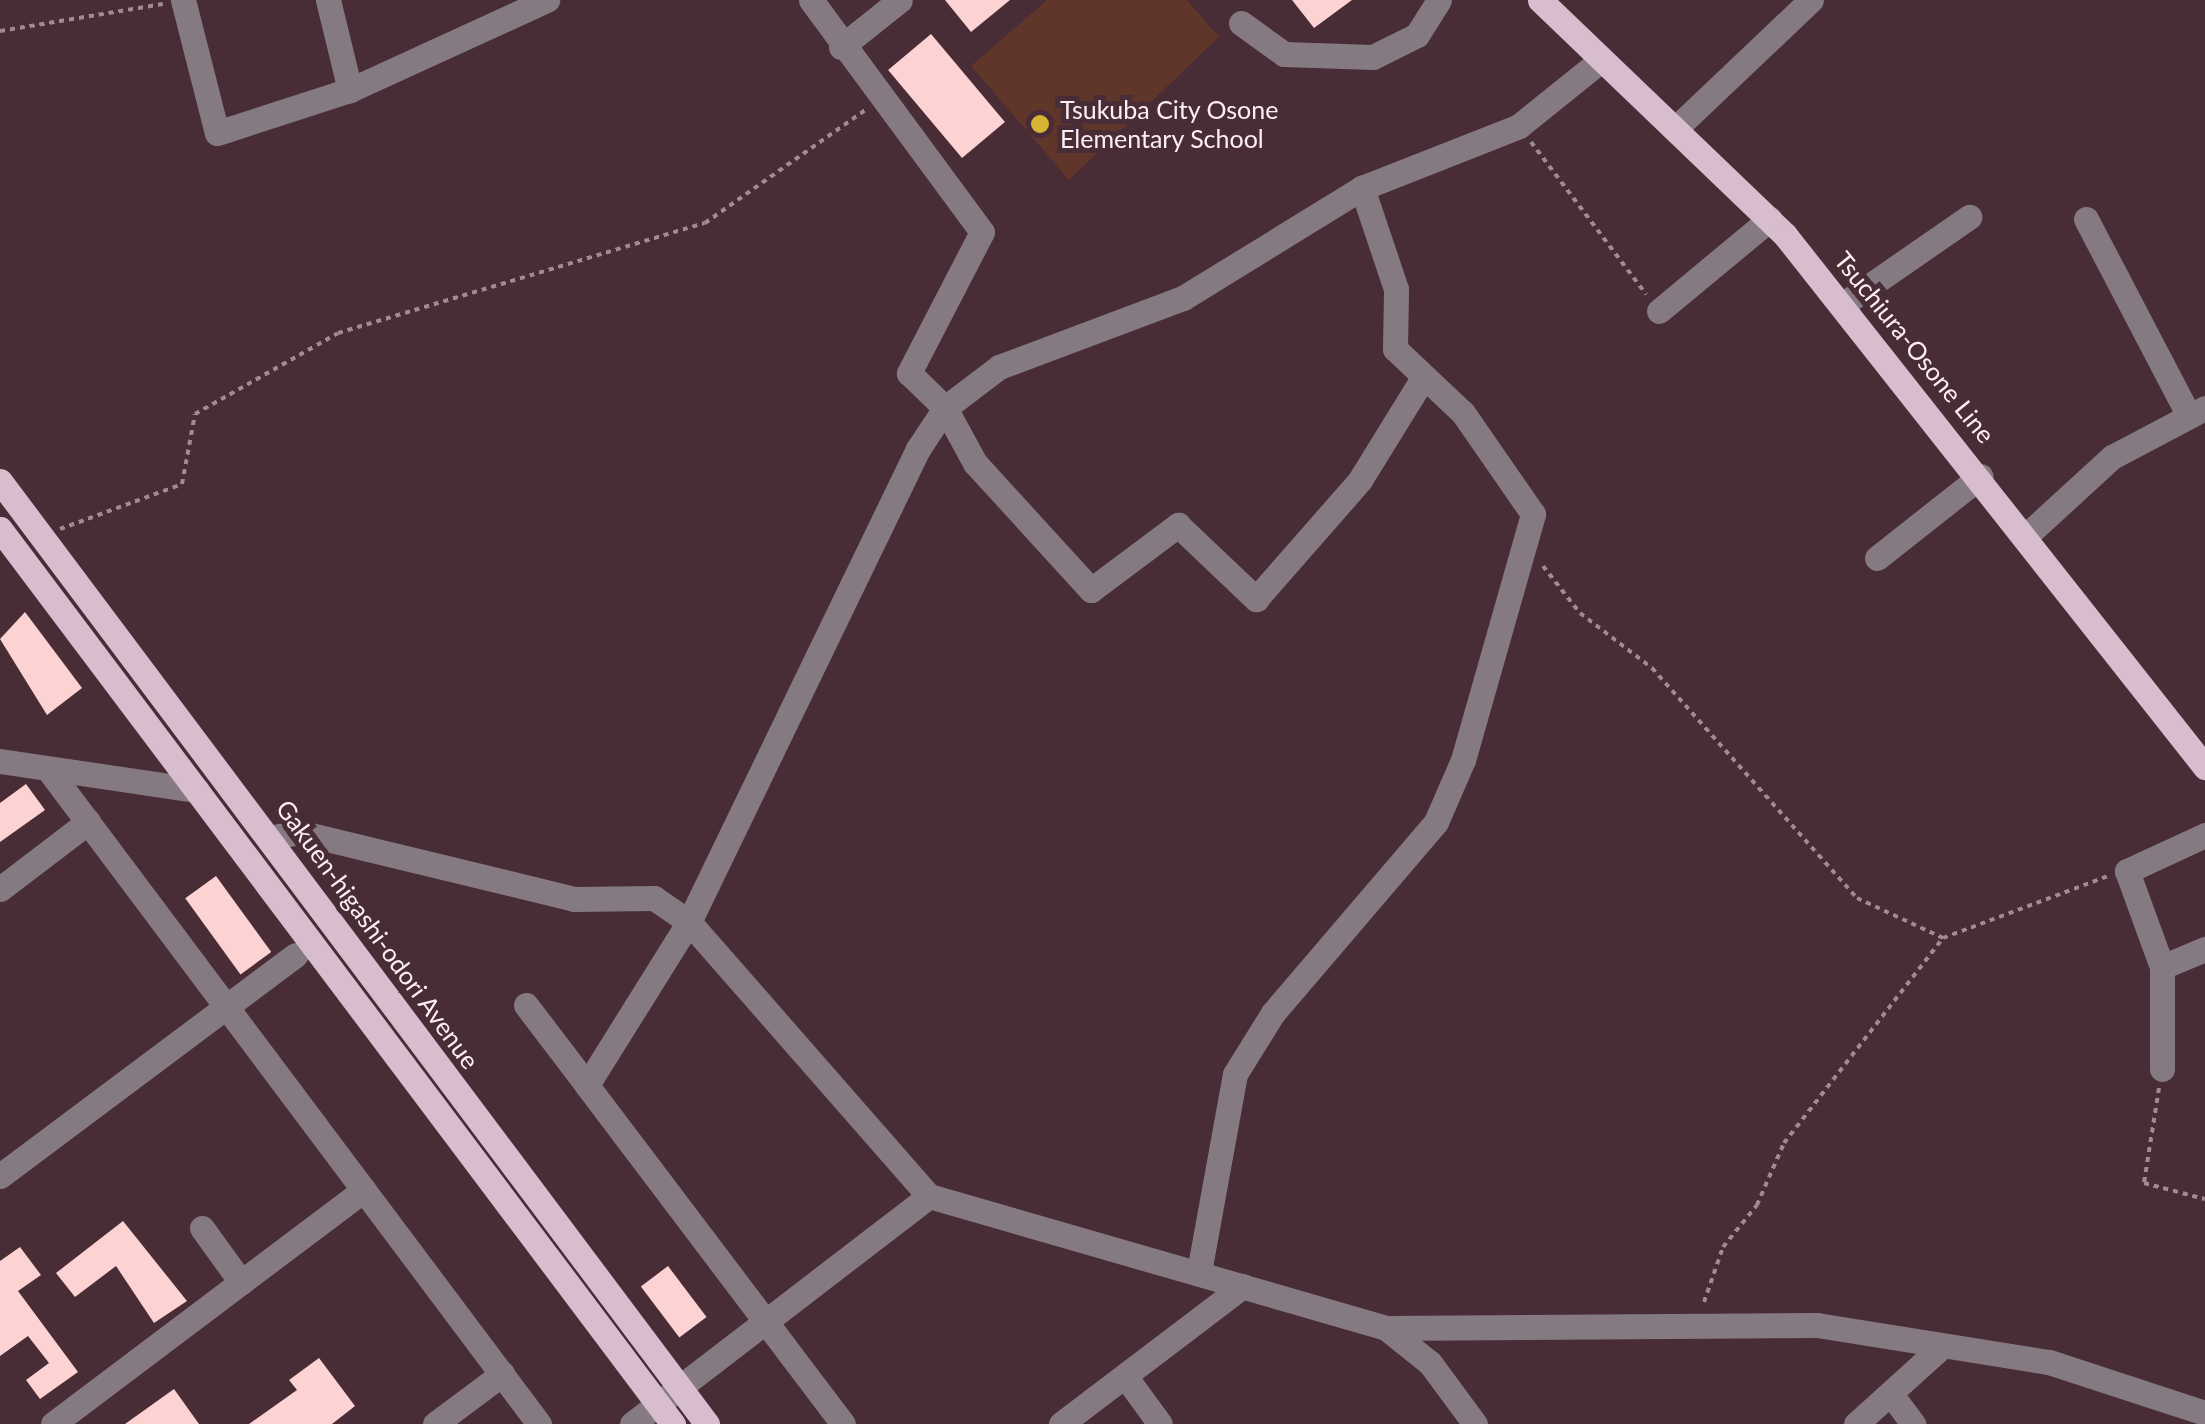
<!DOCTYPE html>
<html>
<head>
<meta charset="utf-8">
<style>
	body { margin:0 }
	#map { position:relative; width:2205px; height:1424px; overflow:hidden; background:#482c36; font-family:Lato,sans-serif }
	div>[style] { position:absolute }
	.green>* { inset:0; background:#60352a }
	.building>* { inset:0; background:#fdd2d3; transform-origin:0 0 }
	.path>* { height:4px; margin-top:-2px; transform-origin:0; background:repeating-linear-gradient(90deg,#a18b93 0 5px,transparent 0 10px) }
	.minor>* { height:25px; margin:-12.5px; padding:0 12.5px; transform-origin:12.5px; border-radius:12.5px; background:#867a82 }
	.major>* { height:25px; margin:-12.5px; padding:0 12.5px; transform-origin:12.5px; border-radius:12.5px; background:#d7bdce }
	.dots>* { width:28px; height:28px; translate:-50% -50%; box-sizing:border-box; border:5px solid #482c36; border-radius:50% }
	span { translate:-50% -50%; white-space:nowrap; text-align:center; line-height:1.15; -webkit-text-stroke:10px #482c36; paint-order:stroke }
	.poi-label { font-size:25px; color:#feeff4 }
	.left { translate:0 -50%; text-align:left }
	.street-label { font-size:25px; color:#feeff4 }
</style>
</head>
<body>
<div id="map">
	<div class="green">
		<div style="clip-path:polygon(1047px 0,1187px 0,1219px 37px,1069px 180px,971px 66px)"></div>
	</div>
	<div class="building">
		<div style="clip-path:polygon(945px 0,1010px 0,971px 32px)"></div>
		<div style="clip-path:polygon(1292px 0,1352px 0,1314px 28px)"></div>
		<div style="left:931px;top:34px;width:115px;height:56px;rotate:50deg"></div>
		<div style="clip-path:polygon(25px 612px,82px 688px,47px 715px,0 639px)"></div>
		<div style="clip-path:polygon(26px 784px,45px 810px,0 842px,0 803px)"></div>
		<div style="left:216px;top:876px;width:94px;height:38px;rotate:54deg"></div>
		<div style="clip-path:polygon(123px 1221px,187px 1301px,154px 1323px,116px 1266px,75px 1297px,56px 1273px)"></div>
		<div style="clip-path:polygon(20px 1247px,41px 1275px,18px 1291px,78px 1372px,40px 1399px,26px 1380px,49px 1363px,28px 1336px,0 1356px,0 1261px)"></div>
		<div style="left:668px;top:1266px;width:64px;height:34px;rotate:53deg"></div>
		<div style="clip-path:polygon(319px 1358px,355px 1406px,332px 1424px,249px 1424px,297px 1390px,289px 1380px)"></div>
		<div style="clip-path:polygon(174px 1389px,199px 1424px,125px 1424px)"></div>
	</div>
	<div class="path">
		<div style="left:0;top:31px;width:165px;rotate:-9.4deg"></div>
		<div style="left:1531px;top:142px;width:191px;rotate:52.9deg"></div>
		<div style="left:60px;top:529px;width:130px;rotate:-20.2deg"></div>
		<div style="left:182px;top:484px;width:71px;rotate:-79.5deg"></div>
		<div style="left:195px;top:414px;width:164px;rotate:-29.5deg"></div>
		<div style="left:338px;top:333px;width:383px;rotate:-16.7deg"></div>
		<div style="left:705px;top:223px;width:196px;rotate:-35.2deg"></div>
		<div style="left:1543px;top:566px;width:60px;rotate:51.8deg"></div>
		<div style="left:1580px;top:613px;width:91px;rotate:37.4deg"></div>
		<div style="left:1652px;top:668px;width:308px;rotate:48.3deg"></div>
		<div style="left:1857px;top:898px;width:95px;rotate:24.9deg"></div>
		<div style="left:1943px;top:938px;width:176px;rotate:-20.6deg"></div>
		<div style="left:2159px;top:1088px;width:96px;rotate:99deg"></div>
		<div style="left:2144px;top:1183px;width:63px;rotate:14.7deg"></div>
		<div style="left:1704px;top:1302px;width:58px;rotate:-70.9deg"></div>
		<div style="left:1723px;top:1247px;width:54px;rotate:-51deg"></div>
		<div style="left:1757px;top:1205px;width:68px;rotate:-66.5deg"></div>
		<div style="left:1784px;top:1143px;width:259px;rotate:-52.2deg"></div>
	</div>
	<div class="minor">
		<div style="left:183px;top:0;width:137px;rotate:75.7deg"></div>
		<div style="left:217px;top:133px;width:140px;rotate:-17.9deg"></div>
		<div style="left:350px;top:90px;width:217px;rotate:-24.6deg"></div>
		<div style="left:328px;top:0;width:93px;rotate:76.3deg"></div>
		<div style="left:811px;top:0;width:288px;rotate:53.6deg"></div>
		<div style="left:982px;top:232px;width:159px;rotate:117.4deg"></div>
		<div style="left:909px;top:373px;width:50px;rotate:44.2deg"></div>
		<div style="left:945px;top:408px;width:63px;rotate:61.4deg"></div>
		<div style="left:975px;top:463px;width:172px;rotate:47.6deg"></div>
		<div style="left:1091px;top:590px;width:109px;rotate:-36.8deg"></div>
		<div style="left:1178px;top:525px;width:108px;rotate:43.5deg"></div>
		<div style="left:1256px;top:599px;width:158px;rotate:-48.8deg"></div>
		<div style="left:1360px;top:480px;width:120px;rotate:-58.3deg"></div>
		<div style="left:1241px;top:23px;width:53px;rotate:35.8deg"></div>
		<div style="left:1284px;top:54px;width:89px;rotate:1.9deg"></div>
		<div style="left:1373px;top:57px;width:49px;rotate:-26.6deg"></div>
		<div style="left:1417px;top:35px;width:41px;rotate:-57.8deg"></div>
		<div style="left:841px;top:47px;width:75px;rotate:-38.5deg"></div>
		<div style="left:1676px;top:128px;width:186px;rotate:-43.5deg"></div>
		<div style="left:2086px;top:219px;width:222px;rotate:62.4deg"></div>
		<div style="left:1842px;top:305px;width:155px;rotate:-34.7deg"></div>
		<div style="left:1659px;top:311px;width:144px;rotate:-39.7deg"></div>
		<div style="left:2029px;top:533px;width:113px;rotate:-42.5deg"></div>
		<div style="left:2112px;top:457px;width:105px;rotate:-27.8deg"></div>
		<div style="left:1877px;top:558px;width:132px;rotate:-38.3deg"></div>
		<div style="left:0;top:761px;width:199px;rotate:8.4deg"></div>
		<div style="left:51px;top:773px;width:814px;rotate:53.14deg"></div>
		<div style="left:2205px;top:835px;width:86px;rotate:155.2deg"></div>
		<div style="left:2127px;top:871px;width:102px;rotate:70deg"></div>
		<div style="left:2162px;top:967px;width:47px;rotate:-22.7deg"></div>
		<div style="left:270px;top:838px;width:29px;rotate:-12deg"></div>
		<div style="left:298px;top:832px;width:284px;rotate:13.6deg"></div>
		<div style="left:574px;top:899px;width:80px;rotate:-0.7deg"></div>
		<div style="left:654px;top:898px;width:42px;rotate:34.4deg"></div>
		<div style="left:689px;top:922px;width:364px;rotate:48.8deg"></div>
		<div style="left:929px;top:1196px;width:476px;rotate:16.1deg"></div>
		<div style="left:1386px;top:1328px;width:56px;rotate:38.5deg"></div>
		<div style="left:1430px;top:1363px;width:76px;rotate:53.6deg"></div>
		<div style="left:0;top:889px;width:111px;rotate:-37.3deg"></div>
		<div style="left:526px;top:1005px;width:101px;rotate:52.7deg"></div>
		<div style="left:2162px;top:1069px;width:102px;rotate:-90deg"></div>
		<div style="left:0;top:1176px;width:369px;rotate:-36.8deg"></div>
		<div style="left:202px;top:1228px;width:67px;rotate:54.2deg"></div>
		<div style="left:1199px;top:1272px;width:201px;rotate:-79.7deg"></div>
		<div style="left:1235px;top:1074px;width:72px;rotate:-58.1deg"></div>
		<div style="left:1273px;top:1013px;width:251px;rotate:-49.5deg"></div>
		<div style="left:1436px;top:822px;width:68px;rotate:-66.5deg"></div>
		<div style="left:1463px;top:760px;width:256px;rotate:-74.1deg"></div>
		<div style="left:1533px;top:514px;width:123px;rotate:-124.7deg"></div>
		<div style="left:1463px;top:413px;width:93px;rotate:-136.7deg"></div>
		<div style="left:1395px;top:349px;width:60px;rotate:-89deg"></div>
		<div style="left:1396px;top:289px;width:107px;rotate:-108.6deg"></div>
		<div style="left:1386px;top:1328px;width:431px;rotate:-0.4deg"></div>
		<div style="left:1817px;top:1325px;width:235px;rotate:9.1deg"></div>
		<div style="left:2049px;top:1362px;width:164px;rotate:18.1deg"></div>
		<div style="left:1125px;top:1376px;width:59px;rotate:53.9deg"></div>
		<div style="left:1893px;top:1397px;width:34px;rotate:53deg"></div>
		<div style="left:53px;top:1424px;width:389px;rotate:-37deg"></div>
		<div style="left:435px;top:1424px;width:84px;rotate:-36.7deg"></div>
		<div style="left:632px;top:1424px;width:374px;rotate:-37.5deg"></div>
		<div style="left:843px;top:1424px;width:425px;rotate:-127.1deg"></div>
		<div style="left:587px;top:1085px;width:192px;rotate:-58deg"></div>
		<div style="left:689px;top:922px;width:526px;rotate:-64.17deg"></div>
		<div style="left:918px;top:449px;width:49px;rotate:-56.6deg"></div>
		<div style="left:945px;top:408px;width:68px;rotate:-37.2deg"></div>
		<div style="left:999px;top:367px;width:197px;rotate:-20.6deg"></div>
		<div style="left:1183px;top:298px;width:210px;rotate:-31.6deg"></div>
		<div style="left:1362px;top:188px;width:169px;rotate:-21.5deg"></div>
		<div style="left:1519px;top:126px;width:105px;rotate:-38.8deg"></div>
		<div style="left:1061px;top:1424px;width:228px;rotate:-37.2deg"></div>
		<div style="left:1856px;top:1424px;width:113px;rotate:-42.1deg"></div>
	</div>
	<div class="major">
		<div style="left:1540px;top:0;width:339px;rotate:43.8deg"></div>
		<div style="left:1785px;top:235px;width:678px;rotate:51.71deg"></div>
		<div style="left:0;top:481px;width:1179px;rotate:53.14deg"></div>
		<div style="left:0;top:529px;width:1120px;rotate:53.06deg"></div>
	</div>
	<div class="dots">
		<div style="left:1040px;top:124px;background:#d8b434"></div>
	</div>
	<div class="poi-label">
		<span class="left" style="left:1060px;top:124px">Tsukuba City Osone<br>Elementary School</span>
	</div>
	<div class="street-label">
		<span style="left:1915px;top:347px;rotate:51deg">Tsuchiura-Osone Line</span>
		<span style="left:378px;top:934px;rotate:54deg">Gakuen-higashi-odori Avenue</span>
	</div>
</div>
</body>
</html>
